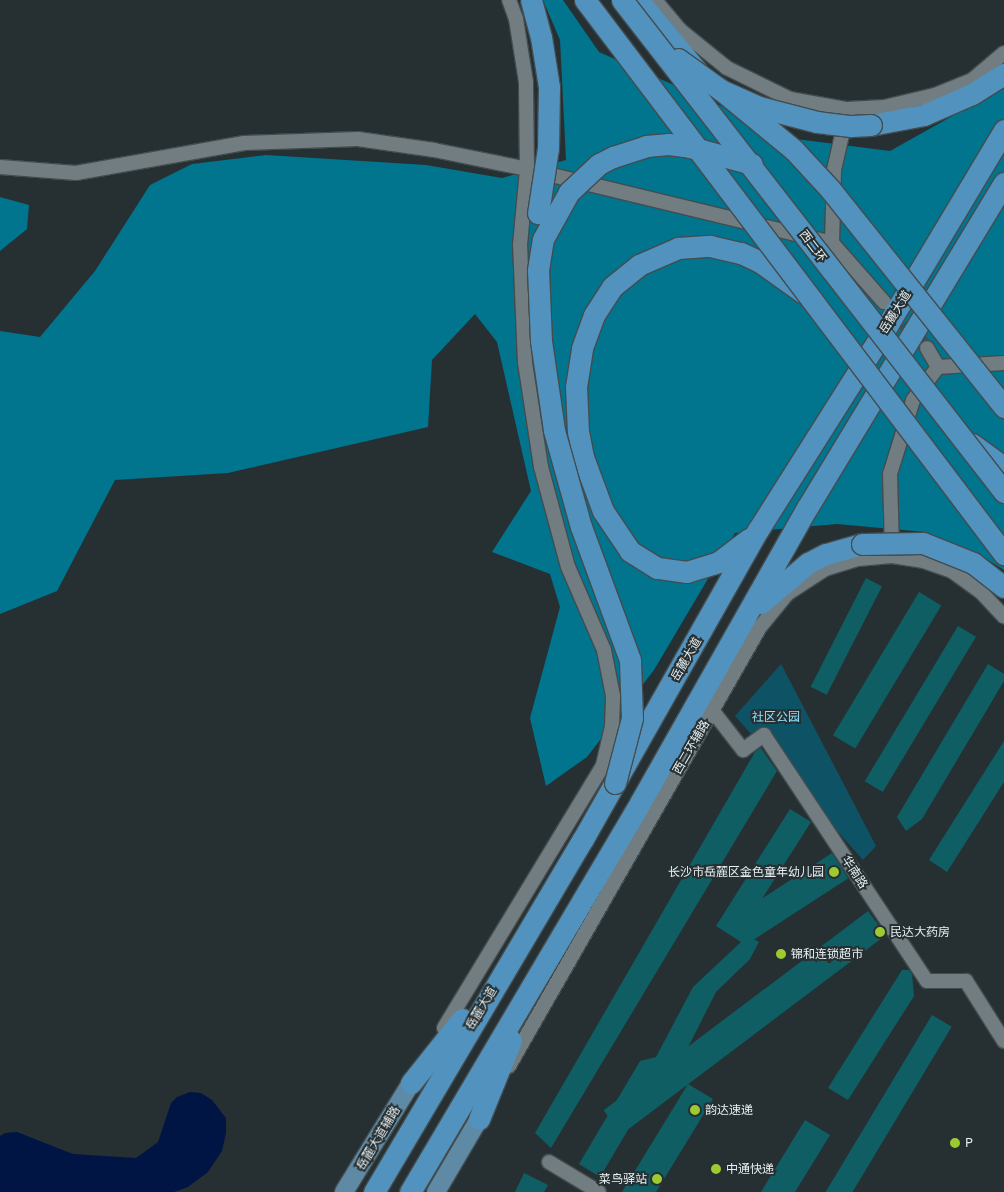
<!DOCTYPE html>
<html>
<head>
<meta charset="utf-8">
<style>
	body { margin:0 }
	#map { position:relative; width:1004px; height:1192px; overflow:hidden; background:#263033; font-family:"Golos Text","Noto Sans SC",sans-serif }
	div>[style] { position:absolute }
	.green>* { inset:0; background:#0d5365 }
	.forest>* { inset:0; background:#01748e }
	.water>* { inset:0; background:#001544 }
	.building>* { inset:0; background:#0e5e64; transform-origin:0 0 }
	.minor-tunnel>* { height:14px; margin-top:-7px; transform-origin:0; background:repeating-linear-gradient(90deg,#434d50 0 14px,transparent 0 21px) }
	.roads { filter:drop-shadow(1px 0 #434c4e) drop-shadow(-1px 0 #434c4e) drop-shadow(0 1px #434c4e) drop-shadow(0 -1px #434c4e) }
	.minor>* { height:14px; margin:-7px; padding:0 7px; transform-origin:7px; border-radius:7px; background:#727d81 }
	.major>* { height:18px; margin:-9px; padding:0 9px; transform-origin:9px; border-radius:9px; background:#5f8aa6 }
	.highway>* { height:21px; margin:-10.5px; padding:0 10.5px; transform-origin:10.5px; border-radius:10.5px; background:#5292be }
	.bridges { filter:drop-shadow(1px 0 #434c4e) drop-shadow(-1px 0 #434c4e) drop-shadow(0 1px #434c4e) drop-shadow(0 -1px #434c4e) }
	.highway-bridge>* { height:21px; margin:-10.5px; padding:0 10.5px; transform-origin:10.5px; border-radius:10.5px; background:#5292be }
	.dots>* { width:14px; height:14px; translate:-50% -50%; box-sizing:border-box; border:2px solid #263033; border-radius:50% }
	span { translate:-50% -50%; white-space:nowrap; text-align:center; line-height:1.15; -webkit-text-stroke:4px #263033; paint-order:stroke }
	.street-label { font-size:12px; color:#e8eff1 }
	.park-label { font-size:12px; color:#8de0fc }
	.poi-label { font-size:12px; color:#e8eff1 }
	.right { translate:-100% -50%; text-align:right }
	.left { translate:0 -50%; text-align:left }
</style>
</head>
<body>
<div id="map">
	<div class="green">
		<div style="clip-path:polygon(781px 664px,876px 846px,863px 860px,735px 716px)"></div>
	</div>
	<div class="forest">
		<div style="clip-path:polygon(543px 0,563px 0,599px 52px,796px 139px,890px 151px,1004px 87px,1004px 570px,977px 553px,925px 532px,837px 524px,735px 533px,654px 670px,587px 757px,546px 786px,530px 718px,560px 607px,550px 574px,492px 552px,531px 491px,497px 342px,475px 314px,432px 360px,428px 427px,228px 473px,115px 480px,57px 591px,0 614px,0 331px,40px 337px,95px 271px,150px 185px,192px 164px,266px 155px,426px 165px,502px 178px,566px 160px,560px 40px)"></div>
		<div style="clip-path:polygon(0 197px,29px 205px,27px 229px,0 251px)"></div>
	</div>
	<div class="water">
		<div style="clip-path:polygon(190px 1092px,201px 1093px,212px 1100px,226px 1118px,226px 1133px,222px 1151px,208px 1172px,188px 1187px,174px 1192px,0 1192px,0 1136px,5px 1133px,17px 1132px,73px 1154px,136px 1158px,158px 1142px,171px 1103px,177px 1097px)"></div>
	</div>
	<div class="building">
		<div style="left:866px;top:578px;width:18px;height:122px;rotate:27deg"></div>
		<div style="left:919px;top:592px;width:26px;height:167px;rotate:31deg"></div>
		<div style="left:958px;top:626px;width:21px;height:181px;rotate:31deg"></div>
		<div style="clip-path:polygon(988px 664px,1004px 674px,1004px 681px,922px 819px,906px 831px,897px 817px)"></div>
		<div style="clip-path:polygon(1004px 741px,1004px 782px,947px 872px,929px 860px)"></div>
		<div style="clip-path:polygon(761px 748px,777px 771px,551px 1148px,535px 1133px,755px 752px)"></div>
		<div style="clip-path:polygon(790px 809px,811px 822px,741px 932px,759px 942px,750px 959px,716px 992px,678px 1067px,663px 1071px,600px 1177px,579px 1164px,640px 1061px,656px 1057px,693px 987px,741px 942px,716px 926px)"></div>
		<div style="left:832px;top:853px;width:30px;height:120px;rotate:57deg"></div>
		<div style="left:868px;top:911px;width:30px;height:331px;rotate:53deg"></div>
		<div style="clip-path:polygon(902px 970px,909px 970px,912px 974px,914px 996px,848px 1100px,828px 1088px)"></div>
		<div style="left:932px;top:1015px;width:23px;height:208px;rotate:31deg"></div>
		<div style="clip-path:polygon(688px 1084px,713px 1099px,656px 1192px,622px 1192px)"></div>
		<div style="clip-path:polygon(805px 1120px,830px 1135px,795px 1192px,761px 1192px)"></div>
		<div style="clip-path:polygon(524px 1173px,548px 1185px,544px 1192px,515px 1192px)"></div>
	</div>
	<div class="minor-tunnel">
		<div style="left:890px;top:308px;width:54px;rotate:47.2deg"></div>
	</div>
	<div class="roads">
		<div class="minor">
			<div style="left:655px;top:0;width:39px;rotate:50deg"></div>
			<div style="left:680px;top:30px;width:60px;rotate:39deg"></div>
			<div style="left:727px;top:68px;width:70px;rotate:26.2deg"></div>
			<div style="left:790px;top:99px;width:58px;rotate:10deg"></div>
			<div style="left:847px;top:109px;width:37px;rotate:-3deg"></div>
			<div style="left:884px;top:107px;width:52px;rotate:-13.2deg"></div>
			<div style="left:935px;top:95px;width:40px;rotate:-22deg"></div>
			<div style="left:972px;top:80px;width:42px;rotate:-40.2deg"></div>
			<div style="left:0;top:167px;width:76px;rotate:4.5deg"></div>
			<div style="left:76px;top:173px;width:171px;rotate:-10.1deg"></div>
			<div style="left:244px;top:143px;width:114px;rotate:-2deg"></div>
			<div style="left:358px;top:139px;width:77px;rotate:8.2deg"></div>
			<div style="left:434px;top:150px;width:95px;rotate:11.5deg"></div>
			<div style="left:527px;top:169px;width:314px;rotate:13.6deg"></div>
			<div style="left:832px;top:243px;width:79px;rotate:48.6deg"></div>
			<div style="left:832px;top:243px;width:73px;rotate:-88.4deg"></div>
			<div style="left:834px;top:170px;width:54px;rotate:-77.2deg"></div>
			<div style="left:927px;top:348px;width:22px;rotate:60deg"></div>
			<div style="left:892px;top:550px;width:76px;rotate:-91.5deg"></div>
			<div style="left:890px;top:474px;width:77px;rotate:-72.7deg"></div>
			<div style="left:913px;top:400px;width:41px;rotate:-52.9deg"></div>
			<div style="left:938px;top:367px;width:66px;rotate:-3.5deg"></div>
			<div style="left:712px;top:710px;width:51px;rotate:52.2deg"></div>
			<div style="left:743px;top:750px;width:26px;rotate:-36deg"></div>
			<div style="left:764px;top:735px;width:295px;rotate:56.5deg"></div>
			<div style="left:927px;top:981px;width:39px"></div>
			<div style="left:966px;top:981px;width:71px;rotate:57.7deg"></div>
			<div style="left:444px;top:1028px;width:307px;rotate:-58.8deg"></div>
			<div style="left:603px;top:765px;width:39px;rotate:-77deg"></div>
			<div style="left:612px;top:727px;width:31px;rotate:-88deg"></div>
			<div style="left:613px;top:696px;width:47px;rotate:-101.1deg"></div>
			<div style="left:604px;top:650px;width:90px;rotate:-113.4deg"></div>
			<div style="left:568px;top:567px;width:104px;rotate:-105.1deg"></div>
			<div style="left:541px;top:467px;width:105px;rotate:-98.7deg"></div>
			<div style="left:525px;top:363px;width:118px;rotate:-92.4deg"></div>
			<div style="left:520px;top:245px;width:76px;rotate:-84.7deg"></div>
			<div style="left:527px;top:169px;width:87px;rotate:-90.7deg"></div>
			<div style="left:526px;top:82px;width:64px;rotate:-99deg"></div>
			<div style="left:516px;top:19px;width:20px;rotate:-110deg"></div>
			<div style="left:509px;top:1066px;width:506px;rotate:-60.24deg"></div>
			<div style="left:760px;top:627px;width:43px;rotate:-50.7deg"></div>
			<div style="left:787px;top:594px;width:45px;rotate:-33.3deg"></div>
			<div style="left:825px;top:569px;width:34px;rotate:-17deg"></div>
			<div style="left:858px;top:559px;width:34px;rotate:-5deg"></div>
			<div style="left:892px;top:556px;width:31px;rotate:9deg"></div>
			<div style="left:923px;top:561px;width:31px;rotate:19deg"></div>
			<div style="left:952px;top:571px;width:34px;rotate:36deg"></div>
			<div style="left:980px;top:591px;width:35px;rotate:47deg"></div>
			<div style="left:549px;top:1162px;width:58px;rotate:31deg"></div>
		</div>
		<div class="major">
			<div style="left:344px;top:1192px;width:128px;rotate:-58.4deg"></div>
			<div style="left:436px;top:1192px;width:85px;rotate:-59.5deg"></div>
		</div>
		<div class="highway">
			<div style="left:638px;top:0;width:92px;rotate:50.3deg"></div>
			<div style="left:871px;top:125px;width:54px;rotate:-10.7deg"></div>
			<div style="left:924px;top:115px;width:52px;rotate:-23.6deg"></div>
			<div style="left:972px;top:94px;width:38px;rotate:-32deg"></div>
			<div style="left:972px;top:444px;width:39px;rotate:36deg"></div>
			<div style="left:749px;top:539px;width:38px;rotate:143deg"></div>
			<div style="left:719px;top:562px;width:34px;rotate:163deg"></div>
			<div style="left:687px;top:572px;width:30px;rotate:-172deg"></div>
			<div style="left:657px;top:568px;width:32px;rotate:-148deg"></div>
			<div style="left:630px;top:551px;width:48px;rotate:-124deg"></div>
			<div style="left:603px;top:511px;width:58px;rotate:-110.3deg"></div>
			<div style="left:583px;top:457px;width:25px;rotate:-101deg"></div>
			<div style="left:578px;top:432px;width:45px;rotate:-92.5deg"></div>
			<div style="left:576px;top:387px;width:39px;rotate:-81deg"></div>
			<div style="left:582px;top:348px;width:35px;rotate:-70deg"></div>
			<div style="left:594px;top:315px;width:33px;rotate:-57deg"></div>
			<div style="left:612px;top:287px;width:35px;rotate:-39deg"></div>
			<div style="left:639px;top:265px;width:43px;rotate:-23.6deg"></div>
			<div style="left:678px;top:248px;width:32px;rotate:-4deg"></div>
			<div style="left:710px;top:246px;width:32px;rotate:13deg"></div>
			<div style="left:741px;top:253px;width:21px;rotate:25deg"></div>
			<div style="left:760px;top:262px;width:55px;rotate:35.4deg"></div>
			<div style="left:761px;top:603px;width:62px;rotate:-40.4deg"></div>
			<div style="left:808px;top:563px;width:20px;rotate:-27deg"></div>
			<div style="left:826px;top:554px;width:37px;rotate:-16deg"></div>
			<div style="left:411px;top:1083px;width:82px;rotate:-51.4deg"></div>
			<div style="left:479px;top:1119px;width:85px;rotate:-67.9deg"></div>
			<div style="left:374px;top:1192px;width:410px;rotate:-59.4deg"></div>
			<div style="left:583px;top:839px;width:355px;rotate:-60.5deg"></div>
			<div style="left:758px;top:530px;width:244px;rotate:-57.7deg"></div>
			<div style="left:888px;top:324px;width:226px;rotate:-59.1deg"></div>
			<div style="left:410px;top:1192px;width:454px;rotate:-59.4deg"></div>
			<div style="left:641px;top:801px;width:337px;rotate:-60.5deg"></div>
			<div style="left:807px;top:508px;width:380px;rotate:-58.8deg"></div>
		</div>
	</div>
	<div class="bridges">
		<div class="highway-bridge">
			<div style="left:531px;top:0;width:38px;rotate:75deg"></div>
			<div style="left:541px;top:37px;width:51px;rotate:80.9deg"></div>
			<div style="left:549px;top:87px;width:61px;rotate:90.9deg"></div>
			<div style="left:548px;top:148px;width:66px;rotate:98.7deg"></div>
			<div style="left:585px;top:0;width:695px;rotate:52.9deg"></div>
			<div style="left:622px;top:0;width:623px;rotate:52.17deg"></div>
			<div style="left:678px;top:59px;width:53px;rotate:35.8deg"></div>
			<div style="left:721px;top:90px;width:42px;rotate:24.1deg"></div>
			<div style="left:759px;top:107px;width:60px;rotate:14.5deg"></div>
			<div style="left:817px;top:122px;width:34px;rotate:7deg"></div>
			<div style="left:851px;top:126px;width:20px;rotate:-3deg"></div>
			<div style="left:721px;top:90px;width:94px;rotate:39.4deg"></div>
			<div style="left:794px;top:150px;width:53px;rotate:47.3deg"></div>
			<div style="left:830px;top:189px;width:279px;rotate:51.4deg"></div>
			<div style="left:862px;top:544px;width:61px;rotate:-0.9deg"></div>
			<div style="left:923px;top:543px;width:54px;rotate:21.8deg"></div>
			<div style="left:973px;top:563px;width:39px;rotate:38deg"></div>
			<div style="left:615px;top:783px;width:67px;rotate:-75.3deg"></div>
			<div style="left:632px;top:718px;width:58px;rotate:-92deg"></div>
			<div style="left:630px;top:660px;width:142px;rotate:-110.2deg"></div>
			<div style="left:581px;top:527px;width:101px;rotate:-105.6deg"></div>
			<div style="left:554px;top:430px;width:90px;rotate:-98.3deg"></div>
			<div style="left:541px;top:341px;width:71px;rotate:-92.4deg"></div>
			<div style="left:538px;top:270px;width:31px;rotate:-81deg"></div>
			<div style="left:543px;top:239px;width:54px;rotate:-61deg"></div>
			<div style="left:569px;top:192px;width:41px;rotate:-43deg"></div>
			<div style="left:599px;top:164px;width:16px;rotate:-27deg"></div>
			<div style="left:613px;top:157px;width:35px;rotate:-18deg"></div>
			<div style="left:646px;top:146px;width:23px;rotate:-5deg"></div>
			<div style="left:669px;top:144px;width:21px;rotate:8deg"></div>
			<div style="left:690px;top:147px;width:64px;rotate:15.3deg"></div>
		</div>
	</div>
	<div class="dots">
		<div style="left:834px;top:872px;background:#9dca30"></div>
		<div style="left:880px;top:932px;background:#9dca30"></div>
		<div style="left:781px;top:954px;background:#9dca30"></div>
		<div style="left:695px;top:1110px;background:#9dca30"></div>
		<div style="left:955px;top:1143px;background:#9dca30"></div>
		<div style="left:716px;top:1169px;background:#9dca30"></div>
		<div style="left:657px;top:1179px;background:#9dca30"></div>
	</div>
	<div class="street-label">
		<span style="left:813px;top:246px;rotate:53deg">西二环</span>
		<span style="left:895px;top:312px;rotate:-58deg">岳麓大道</span>
		<span style="left:686px;top:659px;rotate:-60deg">岳麓大道</span>
		<span style="left:691px;top:747px;rotate:-60deg">西二环辅路</span>
		<span style="left:855px;top:872px;rotate:57deg">华南路</span>
		<span style="left:481px;top:1008px;rotate:-59deg">岳麓大道</span>
		<span style="left:378px;top:1138px;rotate:-59deg">岳麓大道辅路</span>
	</div>
	<div class="park-label">
		<span style="left:776px;top:717px">社区公园</span>
	</div>
	<div class="poi-label">
		<span class="right" style="left:824px;top:872px">长沙市岳麓区金色童年幼儿园</span>
		<span class="left" style="left:890px;top:932px">民达大药房</span>
		<span class="left" style="left:791px;top:954px">锦和连锁超市</span>
		<span class="left" style="left:705px;top:1110px">韵达速递</span>
		<span class="left" style="left:965px;top:1143px">P</span>
		<span class="left" style="left:726px;top:1169px">中通快递</span>
		<span class="right" style="left:647px;top:1179px">菜鸟驿站</span>
	</div>
</div>
</body>
</html>
